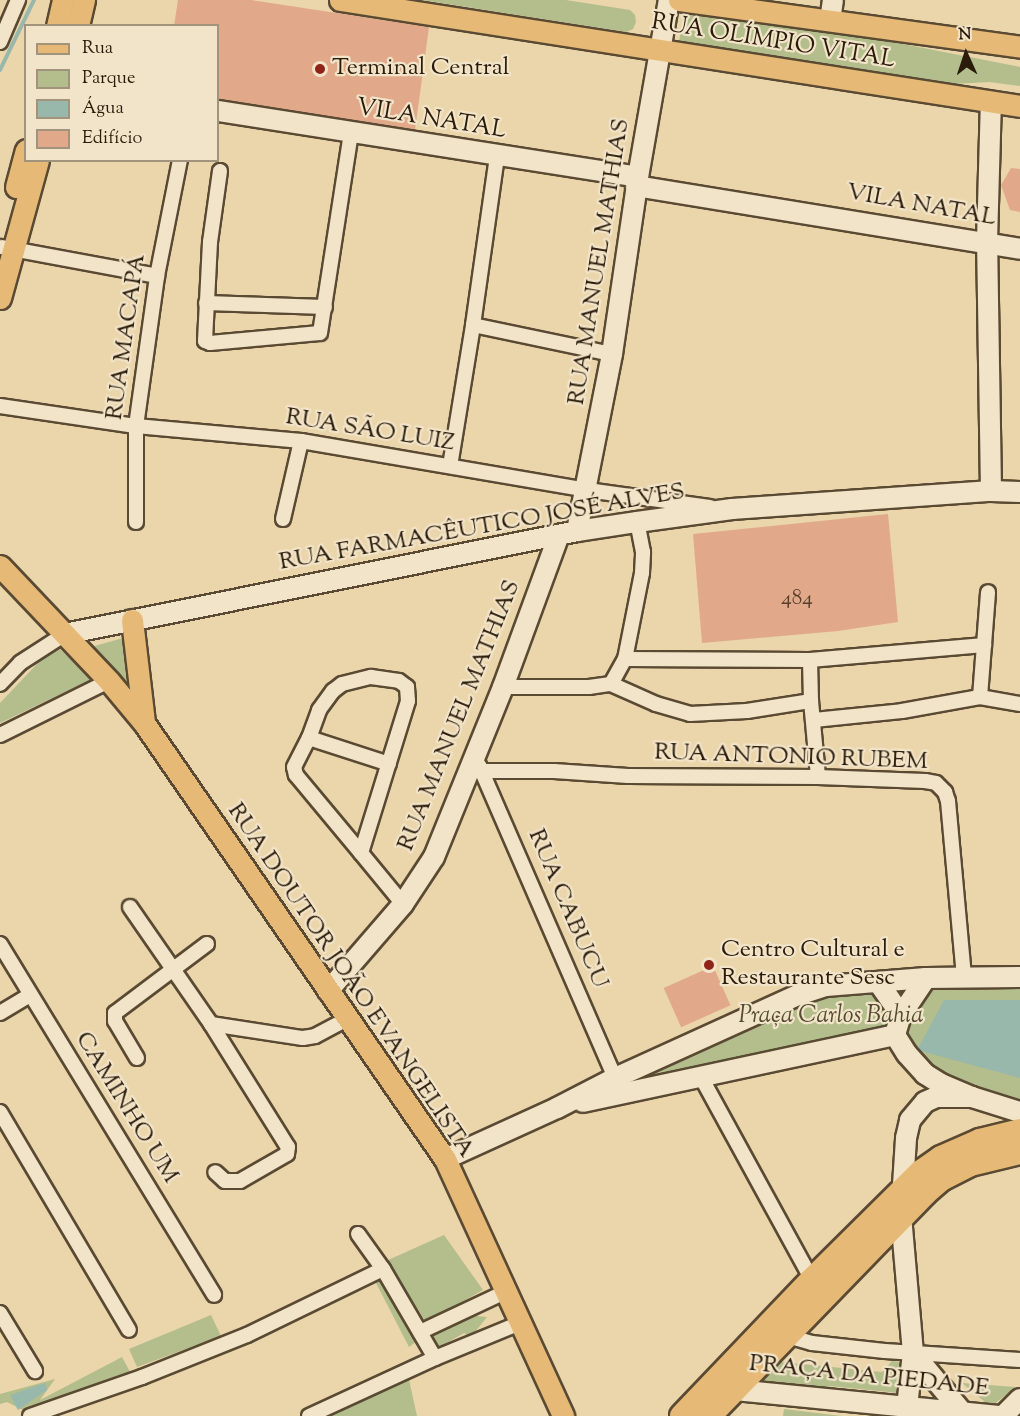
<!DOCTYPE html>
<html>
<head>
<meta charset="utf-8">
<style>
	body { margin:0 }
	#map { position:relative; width:1020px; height:1416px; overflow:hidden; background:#ebd5ab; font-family:"Sorts Mill Goudy",serif }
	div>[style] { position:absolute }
	.green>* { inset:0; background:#b3be8c }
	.water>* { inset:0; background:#98b8ab }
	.stream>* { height:4px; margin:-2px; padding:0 2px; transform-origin:2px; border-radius:2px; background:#98b8ab }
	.building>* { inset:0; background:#e1a98a; transform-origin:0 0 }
	.roads { filter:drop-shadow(2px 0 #5a4a33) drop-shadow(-2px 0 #5a4a33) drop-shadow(0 2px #5a4a33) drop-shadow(0 -2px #5a4a33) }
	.street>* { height:14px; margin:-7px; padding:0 7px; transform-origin:7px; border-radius:7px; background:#f2e4c8 }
	.secondary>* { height:20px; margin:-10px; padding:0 10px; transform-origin:10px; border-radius:10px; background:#f2e4c8 }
	.primary>* { height:21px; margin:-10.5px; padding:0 10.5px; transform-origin:10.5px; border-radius:10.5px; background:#e6ba76 }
	.highway>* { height:24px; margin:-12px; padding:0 12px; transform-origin:12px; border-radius:12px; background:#e6ba76 }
	.dots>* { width:16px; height:16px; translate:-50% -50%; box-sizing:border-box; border:3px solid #f2e4c8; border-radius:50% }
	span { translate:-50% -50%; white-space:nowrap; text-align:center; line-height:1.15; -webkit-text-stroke:4.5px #f2e4c8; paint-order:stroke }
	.number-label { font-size:21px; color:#583e2b }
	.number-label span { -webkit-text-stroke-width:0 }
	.street-label { font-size:24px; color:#2a1b0b }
	.poi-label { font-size:24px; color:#2a1b0b }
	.left { translate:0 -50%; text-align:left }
	.park-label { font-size:24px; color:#534c32; font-style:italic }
	.legend { position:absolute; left:24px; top:24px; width:195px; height:138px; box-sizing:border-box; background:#f2e4c8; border:2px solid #a2947c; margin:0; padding:8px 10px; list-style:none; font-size:18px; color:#2a1b0b }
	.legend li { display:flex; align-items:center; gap:12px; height:30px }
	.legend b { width:30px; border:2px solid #a2947c }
	.north { position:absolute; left:936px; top:24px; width:60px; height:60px; -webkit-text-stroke:4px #f2e4c8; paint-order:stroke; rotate:357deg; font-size:16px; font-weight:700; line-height:24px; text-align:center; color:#2a1b0b }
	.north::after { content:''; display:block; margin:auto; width:21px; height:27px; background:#2a1b0b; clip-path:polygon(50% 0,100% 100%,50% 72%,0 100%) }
</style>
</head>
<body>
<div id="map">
	<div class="green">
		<div style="clip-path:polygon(422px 0,566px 0,630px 10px,635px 15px,636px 22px,633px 29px,626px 32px)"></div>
		<div style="clip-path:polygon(684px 10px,903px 44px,1020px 67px,1020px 86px,989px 82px,953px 84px,679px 42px)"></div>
		<div style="clip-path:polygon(123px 638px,131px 688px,91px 647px)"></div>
		<div style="clip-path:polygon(55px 645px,92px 679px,0 723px,0 703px)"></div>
		<div style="clip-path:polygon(1020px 981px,1020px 1108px,943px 1081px,897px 1032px,557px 1108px,798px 995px,927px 982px)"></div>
		<div style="clip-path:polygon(444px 1235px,483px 1290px,426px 1322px,386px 1261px)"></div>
		<div style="clip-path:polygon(383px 1275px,421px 1338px,409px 1347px,375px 1281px)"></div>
		<div style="clip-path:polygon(211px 1315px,221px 1336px,137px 1367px,129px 1349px)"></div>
		<div style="clip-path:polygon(466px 1315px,487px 1317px,471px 1337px,464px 1333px,438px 1348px,429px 1335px,451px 1327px,448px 1325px)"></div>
		<div style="clip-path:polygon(122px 1357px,134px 1379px,34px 1406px,29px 1413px,7px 1402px,0 1404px,0 1394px,55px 1379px,40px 1400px)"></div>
		<div style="clip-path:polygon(771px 1361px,882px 1372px,892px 1361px,902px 1362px,898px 1393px,830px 1386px,825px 1393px,750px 1387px)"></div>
		<div style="clip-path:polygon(408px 1375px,417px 1416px,313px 1416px)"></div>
		<div style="clip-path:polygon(962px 1383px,1015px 1387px,991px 1407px)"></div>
		<div style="clip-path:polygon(784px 1409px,842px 1416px,783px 1416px)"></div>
	</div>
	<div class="water">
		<div style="clip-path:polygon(944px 1000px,1020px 1000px,1020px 1078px,917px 1050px)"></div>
		<div style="clip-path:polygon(45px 1383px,47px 1390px,18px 1410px,10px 1395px)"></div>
	</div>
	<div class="stream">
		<div style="left:0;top:70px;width:78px;rotate:-64.1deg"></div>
	</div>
	<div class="building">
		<div style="clip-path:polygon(178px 0,251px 0,429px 27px,415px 130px,218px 99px,218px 26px,174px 26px)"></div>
		<div style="clip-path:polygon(1011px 168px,1020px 169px,1020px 212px,1010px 210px,1001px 185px)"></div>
		<div style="clip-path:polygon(888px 514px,898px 622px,838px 631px,702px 643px,693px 534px)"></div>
		<div style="left:713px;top:966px;width:43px;height:54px;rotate:66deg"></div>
	</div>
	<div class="roads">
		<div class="street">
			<div style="left:0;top:42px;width:46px;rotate:-66.8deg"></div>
			<div style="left:220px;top:171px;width:72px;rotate:98deg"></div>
			<div style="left:210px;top:242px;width:99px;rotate:92.9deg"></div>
			<div style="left:205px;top:341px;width:5px;rotate:22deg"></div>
			<div style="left:210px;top:343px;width:110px;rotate:-5.2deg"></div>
			<div style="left:320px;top:333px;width:202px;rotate:-81.2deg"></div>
			<div style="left:1px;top:247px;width:159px;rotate:10.5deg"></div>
			<div style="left:206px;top:303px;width:119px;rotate:1.9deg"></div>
			<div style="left:473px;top:325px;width:142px;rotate:11.8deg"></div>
			<div style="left:0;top:406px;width:137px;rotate:8.4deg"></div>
			<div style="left:136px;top:426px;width:166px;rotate:5.2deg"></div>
			<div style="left:301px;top:441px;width:290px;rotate:9.7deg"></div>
			<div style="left:587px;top:490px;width:124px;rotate:7.9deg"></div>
			<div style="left:450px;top:466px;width:143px;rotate:-80.7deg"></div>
			<div style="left:473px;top:325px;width:171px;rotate:-81.9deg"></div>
			<div style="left:283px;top:519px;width:80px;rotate:-77deg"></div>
			<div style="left:136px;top:522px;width:96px;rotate:-90deg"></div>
			<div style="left:136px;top:426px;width:151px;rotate:-82deg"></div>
			<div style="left:157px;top:276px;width:118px;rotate:-78.8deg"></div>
			<div style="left:625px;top:659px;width:185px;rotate:0.3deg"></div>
			<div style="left:810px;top:660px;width:175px;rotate:-4.9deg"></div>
			<div style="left:810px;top:660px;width:41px;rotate:88.6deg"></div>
			<div style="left:811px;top:701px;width:76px;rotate:84.7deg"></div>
			<div style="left:0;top:684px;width:29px;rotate:-46deg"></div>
			<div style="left:20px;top:663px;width:54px;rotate:-32.8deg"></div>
			<div style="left:611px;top:684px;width:49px;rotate:24deg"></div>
			<div style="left:656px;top:704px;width:35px;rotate:16deg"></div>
			<div style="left:690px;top:714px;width:57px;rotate:-3deg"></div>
			<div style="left:747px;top:711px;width:65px;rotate:-8.9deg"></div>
			<div style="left:503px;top:687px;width:86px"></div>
			<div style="left:589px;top:687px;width:22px;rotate:-8deg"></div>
			<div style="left:611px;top:684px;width:29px;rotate:-61deg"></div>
			<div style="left:625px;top:659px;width:88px;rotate:-78.8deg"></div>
			<div style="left:642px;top:573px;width:21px;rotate:-87deg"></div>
			<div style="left:643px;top:552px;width:31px;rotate:-101deg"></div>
			<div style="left:980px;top:697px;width:105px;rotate:-85.6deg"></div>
			<div style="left:814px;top:720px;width:88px;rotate:-5.8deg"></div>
			<div style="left:902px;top:711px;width:79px;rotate:-10.2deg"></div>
			<div style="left:980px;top:697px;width:41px;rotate:9.9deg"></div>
			<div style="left:0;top:735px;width:122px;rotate:-26.4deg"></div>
			<div style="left:309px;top:738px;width:30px;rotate:-70deg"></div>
			<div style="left:319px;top:710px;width:24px;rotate:-54deg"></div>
			<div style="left:333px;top:691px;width:11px;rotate:-38deg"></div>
			<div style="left:342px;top:684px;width:30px;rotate:-14deg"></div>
			<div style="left:371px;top:677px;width:28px;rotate:8deg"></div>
			<div style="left:399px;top:681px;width:10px;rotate:37deg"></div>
			<div style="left:407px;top:687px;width:14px;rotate:86deg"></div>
			<div style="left:408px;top:701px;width:159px;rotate:107.2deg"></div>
			<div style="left:361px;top:853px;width:66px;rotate:50.5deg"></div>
			<div style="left:479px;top:765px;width:341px;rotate:66.5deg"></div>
			<div style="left:482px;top:771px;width:72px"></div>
			<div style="left:554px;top:771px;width:74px;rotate:3.9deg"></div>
			<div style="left:628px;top:776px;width:190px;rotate:0.3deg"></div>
			<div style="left:818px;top:777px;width:107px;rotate:2.1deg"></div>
			<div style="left:925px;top:781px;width:11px;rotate:10deg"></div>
			<div style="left:936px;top:783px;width:13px;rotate:45deg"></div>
			<div style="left:945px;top:792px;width:9px;rotate:72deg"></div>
			<div style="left:948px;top:801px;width:177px;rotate:84.8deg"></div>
			<div style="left:361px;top:853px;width:102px;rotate:-129.8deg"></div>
			<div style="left:296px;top:775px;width:8px;rotate:-104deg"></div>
			<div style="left:294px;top:767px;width:33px;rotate:-63deg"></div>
			<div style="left:309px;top:738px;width:84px;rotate:18deg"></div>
			<div style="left:130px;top:907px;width:142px;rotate:55.3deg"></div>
			<div style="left:211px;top:1024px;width:145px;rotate:58deg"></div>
			<div style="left:288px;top:1147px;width:7px;rotate:98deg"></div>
			<div style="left:287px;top:1154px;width:54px;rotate:150.1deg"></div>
			<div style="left:240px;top:1181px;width:15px;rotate:180deg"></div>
			<div style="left:225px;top:1181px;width:13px;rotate:-138deg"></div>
			<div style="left:0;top:944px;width:411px;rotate:58.6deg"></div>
			<div style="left:0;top:1013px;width:35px;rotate:-31deg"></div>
			<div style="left:211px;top:1024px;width:93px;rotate:8.7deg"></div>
			<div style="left:303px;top:1038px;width:12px;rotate:-9deg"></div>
			<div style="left:315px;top:1036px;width:36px;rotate:-28deg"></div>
			<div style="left:137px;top:1058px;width:43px;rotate:-120.7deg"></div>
			<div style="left:115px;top:1021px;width:8px;rotate:-90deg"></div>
			<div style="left:115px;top:1013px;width:115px;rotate:-36.9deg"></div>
			<div style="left:701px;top:1077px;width:231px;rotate:61.3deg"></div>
			<div style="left:0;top:1112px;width:253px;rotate:59.4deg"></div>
			<div style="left:358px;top:1234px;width:43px;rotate:54.5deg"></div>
			<div style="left:383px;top:1269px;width:103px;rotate:59.7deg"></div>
			<div style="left:0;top:1313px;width:68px;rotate:58.9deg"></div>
			<div style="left:420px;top:1332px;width:94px;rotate:-25.2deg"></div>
			<div style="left:784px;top:1335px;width:29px;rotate:16deg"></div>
			<div style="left:812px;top:1343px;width:73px;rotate:6.3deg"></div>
			<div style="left:885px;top:1351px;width:135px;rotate:3.8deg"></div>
			<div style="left:30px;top:1416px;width:119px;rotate:-19.2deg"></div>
			<div style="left:142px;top:1377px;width:113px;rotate:-21.8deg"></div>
			<div style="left:247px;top:1335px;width:151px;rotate:-25.9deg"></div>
			<div style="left:309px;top:1416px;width:139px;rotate:-24.7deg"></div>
			<div style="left:435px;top:1358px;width:92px;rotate:-22.4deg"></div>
		</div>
		<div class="secondary">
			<div style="left:830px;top:21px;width:21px;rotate:-82deg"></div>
			<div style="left:218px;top:111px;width:425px;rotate:8.9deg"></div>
			<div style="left:636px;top:186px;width:389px;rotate:9.3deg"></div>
			<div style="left:991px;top:491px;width:249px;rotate:-90.9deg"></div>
			<div style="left:987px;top:242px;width:140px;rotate:-88.4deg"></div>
			<div style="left:577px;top:531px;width:180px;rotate:-78.8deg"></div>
			<div style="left:612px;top:354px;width:179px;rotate:-81.6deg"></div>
			<div style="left:638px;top:177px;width:180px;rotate:-80.1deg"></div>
			<div style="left:65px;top:634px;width:522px;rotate:-11.37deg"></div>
			<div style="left:577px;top:531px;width:61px;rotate:-8.5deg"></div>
			<div style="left:637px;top:522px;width:96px;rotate:-7.8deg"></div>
			<div style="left:732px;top:509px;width:260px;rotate:-4deg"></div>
			<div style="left:991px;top:491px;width:29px;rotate:2deg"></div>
			<div style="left:926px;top:978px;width:45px;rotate:124deg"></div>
			<div style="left:901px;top:1015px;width:21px;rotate:107deg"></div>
			<div style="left:895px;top:1035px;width:22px;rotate:58deg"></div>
			<div style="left:907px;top:1054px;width:27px;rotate:48deg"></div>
			<div style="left:925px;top:1074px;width:19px;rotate:32deg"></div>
			<div style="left:941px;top:1084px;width:34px;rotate:23deg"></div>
			<div style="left:972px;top:1097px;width:50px;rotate:17.4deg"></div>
			<div style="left:878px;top:982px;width:40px;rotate:55.1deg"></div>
			<div style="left:328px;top:991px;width:115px;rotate:-49.2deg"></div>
			<div style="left:403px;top:904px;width:56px;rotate:-56.6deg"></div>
			<div style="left:434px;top:857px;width:183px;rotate:-67.9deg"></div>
			<div style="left:503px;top:687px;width:162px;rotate:-69.8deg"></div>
			<div style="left:583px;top:1102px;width:319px;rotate:-12.1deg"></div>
			<div style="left:445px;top:1159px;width:123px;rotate:-24.5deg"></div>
			<div style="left:557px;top:1108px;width:65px;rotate:-27.3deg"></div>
			<div style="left:615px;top:1078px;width:201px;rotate:-24.4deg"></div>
			<div style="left:798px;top:995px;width:29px;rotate:-18deg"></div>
			<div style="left:826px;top:986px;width:100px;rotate:-4.6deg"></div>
			<div style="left:926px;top:978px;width:94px;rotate:-0.6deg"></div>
			<div style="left:735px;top:1390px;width:265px;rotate:5.6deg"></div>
			<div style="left:907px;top:1407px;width:54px;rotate:-83.7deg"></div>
			<div style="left:962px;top:1412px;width:77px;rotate:-129.7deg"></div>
			<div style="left:913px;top:1353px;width:138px;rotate:-95deg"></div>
			<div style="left:901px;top:1216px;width:78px;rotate:-86.3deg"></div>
			<div style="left:906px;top:1138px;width:18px;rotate:-77deg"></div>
			<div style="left:910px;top:1120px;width:23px;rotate:-50deg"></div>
			<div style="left:925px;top:1102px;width:12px;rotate:-24deg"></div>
			<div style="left:936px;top:1097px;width:36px"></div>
			<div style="left:1003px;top:1416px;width:24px;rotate:-45deg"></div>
		</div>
		<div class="primary">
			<div style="left:340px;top:0;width:688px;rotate:8.86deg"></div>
			<div style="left:679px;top:0;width:344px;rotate:7.8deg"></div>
			<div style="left:57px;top:26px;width:27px;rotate:-77deg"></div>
			<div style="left:78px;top:26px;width:27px;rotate:-77deg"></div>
			<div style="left:16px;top:187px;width:38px;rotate:-75deg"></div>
			<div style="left:0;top:298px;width:143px;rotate:-74.6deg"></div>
			<div style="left:0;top:566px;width:158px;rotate:46.5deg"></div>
			<div style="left:109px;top:681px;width:55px;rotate:50.2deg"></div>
			<div style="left:144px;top:723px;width:530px;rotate:55.38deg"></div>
			<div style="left:445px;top:1159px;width:283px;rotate:65.3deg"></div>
			<div style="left:132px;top:620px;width:103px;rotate:83.3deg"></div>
		</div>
		<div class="highway">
			<div style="left:682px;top:1416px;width:188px;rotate:-46.3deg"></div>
			<div style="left:812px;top:1280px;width:153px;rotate:-44.7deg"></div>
			<div style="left:921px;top:1172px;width:24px;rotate:-35deg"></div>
			<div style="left:941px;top:1158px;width:43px;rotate:-23.6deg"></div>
			<div style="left:980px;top:1141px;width:41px;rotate:-14deg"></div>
			<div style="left:709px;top:1416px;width:310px;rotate:-45.9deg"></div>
			<div style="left:925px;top:1193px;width:21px;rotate:-41deg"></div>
			<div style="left:941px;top:1179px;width:33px;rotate:-27deg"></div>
			<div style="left:970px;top:1164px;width:51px;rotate:-13.5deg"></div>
		</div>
	</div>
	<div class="dots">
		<div style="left:320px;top:69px;background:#8f2418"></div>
		<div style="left:709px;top:965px;background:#8f2418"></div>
	</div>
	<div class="number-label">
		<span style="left:797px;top:599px">484</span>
	</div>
	<div class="street-label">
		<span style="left:773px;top:42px;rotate:9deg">RUA OLÍMPIO VITAL</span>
		<span style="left:431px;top:120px;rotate:9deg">VILA NATAL</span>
		<span style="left:921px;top:206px;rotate:10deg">VILA NATAL</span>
		<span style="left:600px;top:262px;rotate:-81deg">RUA MANUEL MATHIAS</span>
		<span style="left:127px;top:337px;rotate:-82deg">RUA MACAPÁ</span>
		<span style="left:370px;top:431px;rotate:9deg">RUA SÃO LUIZ</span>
		<span style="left:482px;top:528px;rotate:-10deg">RUA FARMACÊUTICO JOSÉ ALVES</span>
		<span style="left:460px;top:716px;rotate:-68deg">RUA MANUEL MATHIAS</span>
		<span style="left:791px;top:758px;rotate:2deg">RUA ANTONIO RUBEM</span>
		<span style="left:567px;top:909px;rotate:67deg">RUA CABUCU</span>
		<span style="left:350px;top:981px;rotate:56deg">RUA DOUTOR JOÃO EVANGELISTA</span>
		<span style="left:126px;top:1108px;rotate:58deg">CAMINHO UM</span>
		<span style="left:869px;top:1377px;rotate:6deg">PRAÇA DA PIEDADE</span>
	</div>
	<div class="poi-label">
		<span class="left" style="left:332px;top:69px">Terminal Central</span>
		<span class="left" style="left:721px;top:965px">Centro Cultural e<br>Restaurante Sesc</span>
	</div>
	<div class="park-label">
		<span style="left:831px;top:1017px">Praça Carlos Bahia</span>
	</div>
	<ul class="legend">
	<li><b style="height:8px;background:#e6ba76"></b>Rua</li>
	<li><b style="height:16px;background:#b3be8c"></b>Parque</li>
	<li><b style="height:16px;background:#98b8ab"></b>Água</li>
	<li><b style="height:16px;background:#e1a98a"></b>Edifício</li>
	</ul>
	<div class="north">N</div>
</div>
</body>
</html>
